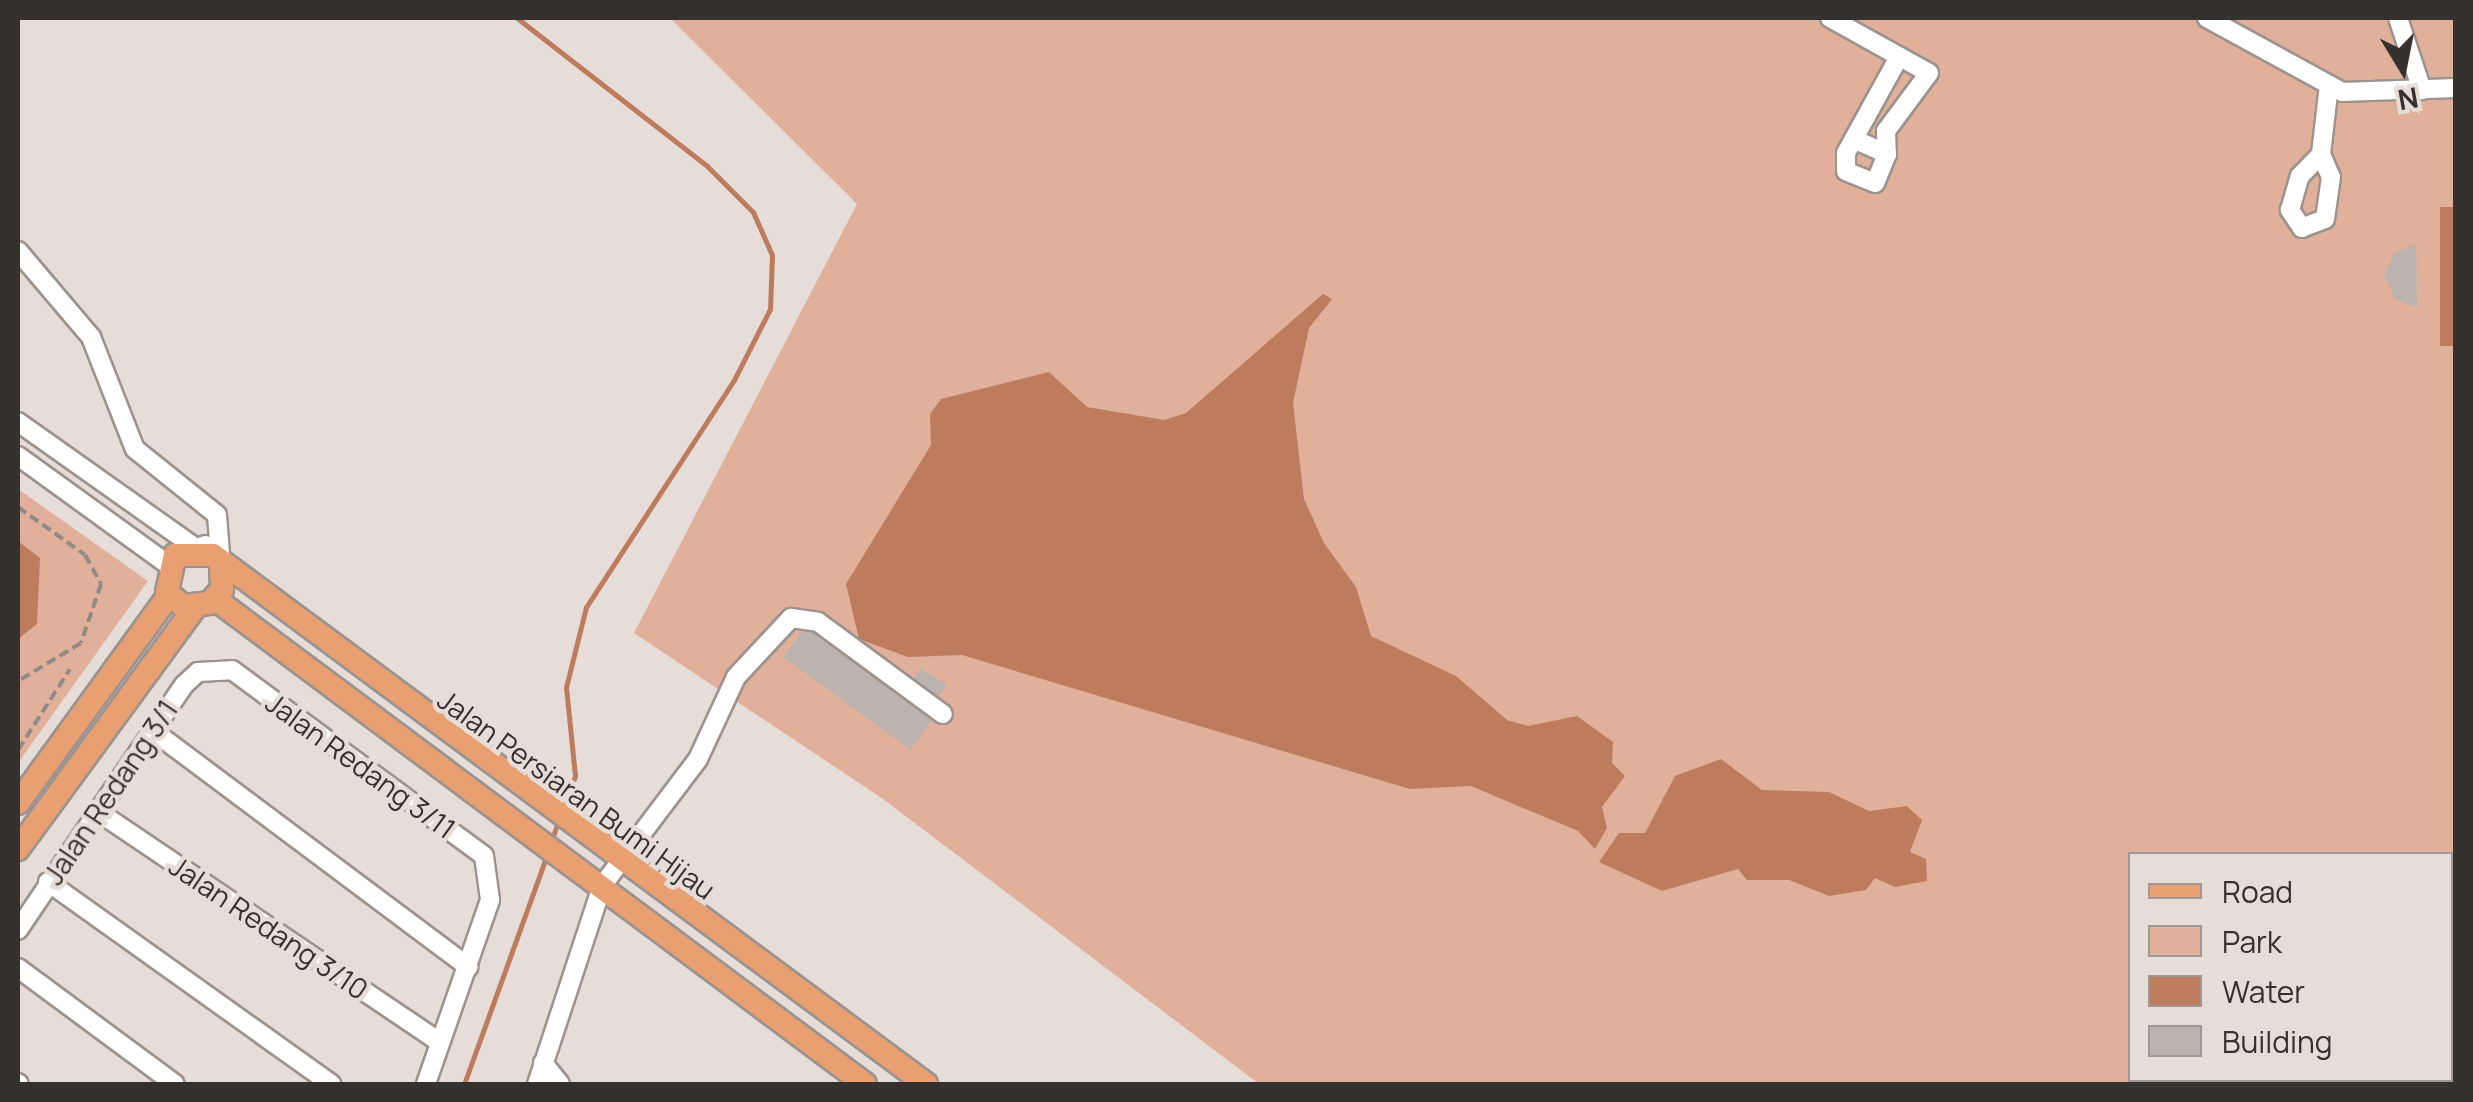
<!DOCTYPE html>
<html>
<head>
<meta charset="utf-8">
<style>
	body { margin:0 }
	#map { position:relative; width:2473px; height:1102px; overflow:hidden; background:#e7ddd8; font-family:Manrope,sans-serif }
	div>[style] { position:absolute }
	.green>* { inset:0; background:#e1b09a }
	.water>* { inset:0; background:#be7c5e; transform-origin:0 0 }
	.stream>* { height:5px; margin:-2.5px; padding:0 2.5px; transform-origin:2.5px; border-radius:2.5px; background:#be7c5e }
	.building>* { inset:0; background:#bdb3ae; transform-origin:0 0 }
	.path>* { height:4px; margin-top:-2px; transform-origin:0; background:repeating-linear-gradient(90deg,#918a86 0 10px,transparent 0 15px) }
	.roads { filter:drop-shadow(2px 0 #9c938f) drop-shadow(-2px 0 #9c938f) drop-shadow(0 2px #9c938f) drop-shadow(0 -2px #9c938f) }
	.minor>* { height:18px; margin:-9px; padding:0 9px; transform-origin:9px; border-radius:9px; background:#fff }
	.major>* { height:22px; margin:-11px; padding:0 11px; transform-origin:11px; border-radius:11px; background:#e8a073 }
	span { translate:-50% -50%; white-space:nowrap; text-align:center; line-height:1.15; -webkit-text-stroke:9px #e7ddd8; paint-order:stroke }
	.street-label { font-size:28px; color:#35312f }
	.frame { position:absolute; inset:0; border:20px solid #35312f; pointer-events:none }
	.legend { position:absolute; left:2128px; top:852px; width:325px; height:230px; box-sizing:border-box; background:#e7ddd8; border:2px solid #a09894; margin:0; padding:12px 18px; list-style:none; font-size:30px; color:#35312f }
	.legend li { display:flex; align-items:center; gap:20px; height:50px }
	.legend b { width:50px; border:2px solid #a09894 }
	.north { position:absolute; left:2353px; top:20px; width:100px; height:100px; -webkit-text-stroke:8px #e7ddd8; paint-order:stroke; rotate:170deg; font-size:28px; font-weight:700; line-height:40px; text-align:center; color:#35312f }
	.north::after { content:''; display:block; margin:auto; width:35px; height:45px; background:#35312f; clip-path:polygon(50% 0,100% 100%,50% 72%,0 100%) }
</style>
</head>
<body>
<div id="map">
	<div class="green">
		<div style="clip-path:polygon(evenodd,670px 18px,2455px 18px,2455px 1084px,1259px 1084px,883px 799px,634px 633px,857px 204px,670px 18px,2130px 854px,2450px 854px,2450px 1080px,2130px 1080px,2130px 854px)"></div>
		<div style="clip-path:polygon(18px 489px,148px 581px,18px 763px)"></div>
	</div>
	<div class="water">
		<div style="left:2440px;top:207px;width:15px;height:139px"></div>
		<div style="clip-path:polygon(1323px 294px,1332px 299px,1309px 328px,1293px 403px,1304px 499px,1324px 543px,1356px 587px,1371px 636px,1456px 676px,1507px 720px,1528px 726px,1577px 716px,1613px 742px,1612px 763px,1625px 776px,1602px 807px,1607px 828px,1595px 849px,1578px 831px,1471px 786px,1410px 789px,962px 655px,908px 657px,859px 639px,846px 584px,931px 445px,930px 414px,941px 399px,1049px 372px,1087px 407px,1164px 420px,1186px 413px)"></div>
		<div style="clip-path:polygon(18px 541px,40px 558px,37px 624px,18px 639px)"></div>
		<div style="clip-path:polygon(1721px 759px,1762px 790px,1829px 792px,1869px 811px,1907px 806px,1922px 820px,1910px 852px,1926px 859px,1927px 881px,1895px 887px,1875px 878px,1866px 890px,1829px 896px,1789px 880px,1747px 880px,1738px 869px,1662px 891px,1599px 862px,1619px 833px,1645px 833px,1675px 776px)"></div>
	</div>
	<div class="stream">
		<div style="left:517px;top:18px;width:241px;rotate:37.9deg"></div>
		<div style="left:707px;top:166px;width:65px;rotate:45deg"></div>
		<div style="left:753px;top:212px;width:47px;rotate:66.2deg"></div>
		<div style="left:772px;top:255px;width:54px;rotate:92.1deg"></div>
		<div style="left:770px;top:309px;width:80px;rotate:116.9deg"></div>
		<div style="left:734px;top:380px;width:271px;rotate:123.1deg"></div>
		<div style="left:586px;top:607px;width:82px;rotate:104deg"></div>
		<div style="left:566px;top:687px;width:89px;rotate:84.2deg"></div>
		<div style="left:575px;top:776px;width:35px;rotate:110deg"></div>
		<div style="left:551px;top:842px;width:24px;rotate:-71deg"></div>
		<div style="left:464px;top:1084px;width:241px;rotate:-70.1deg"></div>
	</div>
	<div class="building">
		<div style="clip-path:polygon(2416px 244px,2417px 308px,2395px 299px,2384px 275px,2394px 253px)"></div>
		<div style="left:807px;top:625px;width:157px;height:40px;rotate:36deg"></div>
		<div style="left:920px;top:668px;width:31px;height:14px;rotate:31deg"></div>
	</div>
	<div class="path">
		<div style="left:18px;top:507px;width:82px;rotate:35.6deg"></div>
		<div style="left:85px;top:555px;width:33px;rotate:61deg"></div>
		<div style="left:101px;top:584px;width:62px;rotate:108.7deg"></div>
		<div style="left:81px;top:643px;width:74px;rotate:148.9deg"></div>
		<div style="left:18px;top:750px;width:96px;rotate:-57.3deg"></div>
	</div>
	<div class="roads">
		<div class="minor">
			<div style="left:1830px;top:18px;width:113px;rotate:29.1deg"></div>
			<div style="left:1929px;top:73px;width:72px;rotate:126.6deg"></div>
			<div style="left:1886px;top:131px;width:23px;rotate:88deg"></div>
			<div style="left:2207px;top:18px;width:154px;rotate:28.7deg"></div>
			<div style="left:2342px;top:92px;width:114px;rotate:-2deg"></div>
			<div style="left:2398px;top:18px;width:76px;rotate:71.6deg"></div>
			<div style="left:1858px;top:141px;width:32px;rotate:24deg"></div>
			<div style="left:1887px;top:154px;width:31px;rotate:112deg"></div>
			<div style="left:1875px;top:183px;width:31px;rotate:-158deg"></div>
			<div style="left:1846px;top:171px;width:18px;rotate:-90deg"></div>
			<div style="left:1846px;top:153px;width:110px;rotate:-61.1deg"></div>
			<div style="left:2321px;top:154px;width:25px;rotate:67deg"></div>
			<div style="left:2331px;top:177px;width:42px;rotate:98.1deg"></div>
			<div style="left:2325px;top:219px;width:25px;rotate:159deg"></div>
			<div style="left:2302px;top:228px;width:22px;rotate:-124deg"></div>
			<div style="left:2290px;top:210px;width:35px;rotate:-74deg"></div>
			<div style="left:2300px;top:176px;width:30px;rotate:-46deg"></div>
			<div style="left:2321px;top:154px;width:69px;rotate:-83.4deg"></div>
			<div style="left:18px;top:251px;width:113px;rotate:49.7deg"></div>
			<div style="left:91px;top:337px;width:120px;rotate:68.6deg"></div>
			<div style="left:135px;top:449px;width:105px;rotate:38.8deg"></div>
			<div style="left:217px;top:515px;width:52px;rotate:85.6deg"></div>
			<div style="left:18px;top:422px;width:218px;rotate:35.3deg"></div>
			<div style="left:196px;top:548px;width:10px;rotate:-17deg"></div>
			<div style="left:18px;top:456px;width:184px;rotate:35.9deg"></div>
			<div style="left:153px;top:731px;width:394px;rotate:36.8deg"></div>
			<div style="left:97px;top:811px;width:414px;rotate:34deg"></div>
			<div style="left:48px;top:882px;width:348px;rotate:35.5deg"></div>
			<div style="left:18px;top:930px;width:296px;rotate:-55.9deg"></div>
			<div style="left:184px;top:685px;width:19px;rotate:-43deg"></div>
			<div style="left:198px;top:672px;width:34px;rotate:-3deg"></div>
			<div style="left:232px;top:670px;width:313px;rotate:36.4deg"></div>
			<div style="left:484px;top:856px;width:44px;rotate:82.2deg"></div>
			<div style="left:490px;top:900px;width:195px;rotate:109.2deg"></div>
			<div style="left:18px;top:968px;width:195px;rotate:36.5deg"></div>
			<div style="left:543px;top:1063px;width:27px;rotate:51deg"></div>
			<div style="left:18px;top:1083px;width:1px;rotate:45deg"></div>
			<div style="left:537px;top:1084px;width:208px;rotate:-71.8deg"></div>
			<div style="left:602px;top:886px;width:159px;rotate:-52.9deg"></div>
			<div style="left:698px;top:759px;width:90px;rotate:-65.1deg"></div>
			<div style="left:736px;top:677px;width:81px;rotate:-47deg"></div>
			<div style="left:791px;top:618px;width:27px;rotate:8deg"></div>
			<div style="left:818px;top:622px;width:155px;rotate:36.4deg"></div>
		</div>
		<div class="major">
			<div style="left:221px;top:567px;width:22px;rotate:87deg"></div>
			<div style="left:222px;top:589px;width:18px;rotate:131deg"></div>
			<div style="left:210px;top:603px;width:27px;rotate:174deg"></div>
			<div style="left:183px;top:606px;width:21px;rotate:-139deg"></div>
			<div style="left:167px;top:592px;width:38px;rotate:-78deg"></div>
			<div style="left:175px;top:555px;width:38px"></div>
			<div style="left:213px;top:555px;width:888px;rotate:36.57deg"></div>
			<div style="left:215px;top:599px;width:811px;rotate:36.73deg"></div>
			<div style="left:18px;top:803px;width:257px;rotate:-54deg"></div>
			<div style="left:18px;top:849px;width:300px;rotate:-53.8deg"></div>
		</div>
	</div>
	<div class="street-label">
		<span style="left:361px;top:765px;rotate:36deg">Jalan Redang 3/11</span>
		<span style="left:110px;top:792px;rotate:-56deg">Jalan Redang 3/1</span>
		<span style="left:577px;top:794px;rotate:36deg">Jalan Persiaran Bumi Hijau</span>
		<span style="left:269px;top:927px;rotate:34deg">Jalan Redang 3/10</span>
	</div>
	<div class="frame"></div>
	<ul class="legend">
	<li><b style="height:12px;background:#e8a073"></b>Road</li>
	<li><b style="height:28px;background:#e1b09a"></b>Park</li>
	<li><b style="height:28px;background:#be7c5e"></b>Water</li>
	<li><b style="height:28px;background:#bdb3ae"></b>Building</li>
	</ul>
	<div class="north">N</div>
</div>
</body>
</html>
